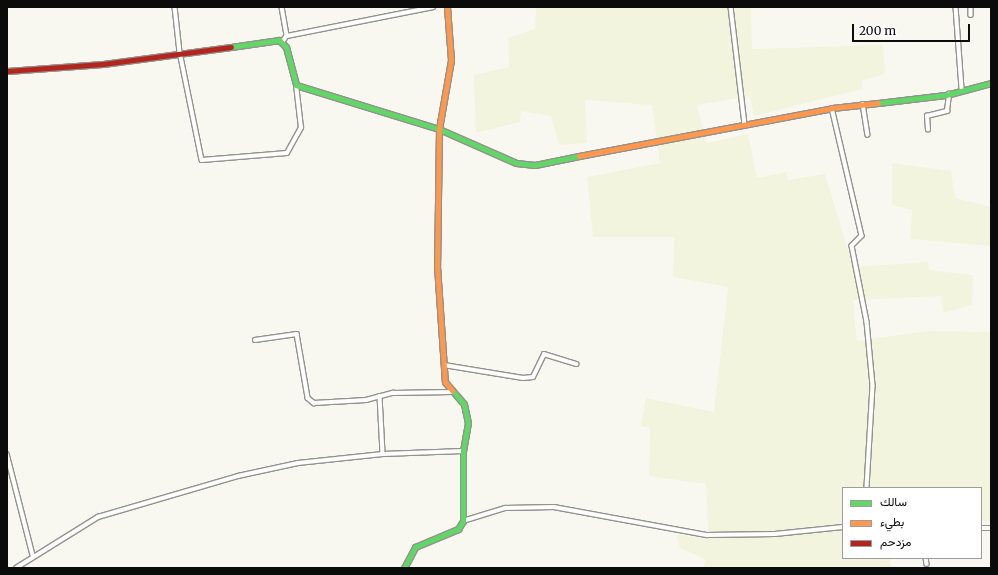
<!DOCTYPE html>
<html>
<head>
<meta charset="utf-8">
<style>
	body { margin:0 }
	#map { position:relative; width:998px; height:575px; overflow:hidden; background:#f9f8f0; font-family:Merriweather,Vazirmatn,serif }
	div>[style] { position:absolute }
	.farmland>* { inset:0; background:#f3f4de }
	.roads { filter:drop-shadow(1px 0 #92928e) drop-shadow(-1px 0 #92928e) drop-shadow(0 1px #92928e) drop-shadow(0 -1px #92928e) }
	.street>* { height:3.5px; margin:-1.75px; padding:0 1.75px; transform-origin:1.75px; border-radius:1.75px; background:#fefefd }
	.fast>* { height:5px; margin:-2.5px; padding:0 2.5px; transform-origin:2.5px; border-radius:2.5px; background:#63d668 }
	.slow>* { height:5px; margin:-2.5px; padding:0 2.5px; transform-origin:2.5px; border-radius:2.5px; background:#ff974d }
	.jam>* { height:5px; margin:-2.5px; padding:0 2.5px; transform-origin:2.5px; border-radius:2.5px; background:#b3261e }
	span { translate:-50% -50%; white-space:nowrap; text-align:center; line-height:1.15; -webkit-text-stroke:4px #fff; paint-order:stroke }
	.frame { position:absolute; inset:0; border:8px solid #0b0b0b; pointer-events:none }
	.legend { position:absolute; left:842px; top:487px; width:140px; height:72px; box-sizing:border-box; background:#fff; border:1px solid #9d9d9d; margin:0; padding:5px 7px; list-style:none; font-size:12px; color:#0b0b0b }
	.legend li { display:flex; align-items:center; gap:8px; height:20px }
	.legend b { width:20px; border:1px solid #9d9d9d }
	.scale { position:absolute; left:852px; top:24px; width:118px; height:18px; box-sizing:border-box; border:2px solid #0b0b0b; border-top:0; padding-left:5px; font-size:12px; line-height:14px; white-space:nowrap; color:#0b0b0b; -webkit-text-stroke:3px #fff; paint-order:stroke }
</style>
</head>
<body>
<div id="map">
	<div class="farmland">
		<div style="clip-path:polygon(536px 7px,751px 7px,752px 49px,883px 45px,885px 74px,862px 81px,862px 89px,754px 116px,750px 96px,697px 105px,706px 143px,748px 134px,757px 178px,787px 172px,788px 180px,825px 174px,853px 267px,928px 262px,929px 270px,973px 275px,972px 305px,943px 313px,941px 296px,853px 300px,857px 341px,928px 331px,991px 332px,991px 521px,981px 521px,981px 488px,843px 488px,843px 558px,890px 558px,892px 568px,704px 568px,705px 559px,680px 548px,676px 534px,709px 540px,706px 484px,649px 476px,650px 428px,641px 426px,646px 398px,714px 412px,728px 287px,673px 277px,674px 237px,593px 237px,587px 177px,660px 163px,652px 105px,585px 100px,587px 143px,559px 145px,551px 116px,521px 111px,520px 122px,476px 133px,474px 75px,509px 67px,508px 38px,535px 29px)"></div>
		<div style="clip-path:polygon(892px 163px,951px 171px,955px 198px,991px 207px,991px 246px,910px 239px,912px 210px,892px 205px)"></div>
	</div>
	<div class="roads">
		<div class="street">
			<div style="left:175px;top:7px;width:45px;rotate:83.7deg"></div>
			<div style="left:180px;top:52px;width:110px;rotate:78.5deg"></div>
			<div style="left:202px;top:160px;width:85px;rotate:-4.7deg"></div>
			<div style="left:287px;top:153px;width:29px;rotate:-61deg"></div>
			<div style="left:301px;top:128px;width:43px;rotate:-96.6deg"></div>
			<div style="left:282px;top:7px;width:29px;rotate:80deg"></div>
			<div style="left:287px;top:36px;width:7px;rotate:124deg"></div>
			<div style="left:731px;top:7px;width:119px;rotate:83.2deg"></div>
			<div style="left:956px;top:7px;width:81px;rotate:85.8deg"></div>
			<div style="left:971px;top:7px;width:8px;rotate:90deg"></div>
			<div style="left:287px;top:36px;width:149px;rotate:-11.2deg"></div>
			<div style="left:863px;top:104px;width:31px;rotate:81deg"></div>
			<div style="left:832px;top:108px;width:131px;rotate:76.8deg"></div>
			<div style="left:862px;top:236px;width:14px;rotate:135deg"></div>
			<div style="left:852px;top:246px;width:77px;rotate:78.8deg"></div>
			<div style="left:867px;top:322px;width:64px;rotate:84.6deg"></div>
			<div style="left:873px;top:386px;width:102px;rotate:93.4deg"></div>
			<div style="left:928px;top:130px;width:14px;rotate:-94deg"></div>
			<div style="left:927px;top:116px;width:21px;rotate:-14deg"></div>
			<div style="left:947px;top:111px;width:17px;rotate:-83deg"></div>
			<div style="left:255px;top:340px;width:42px;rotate:-8.1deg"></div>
			<div style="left:297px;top:334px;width:65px;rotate:80.2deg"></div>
			<div style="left:308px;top:398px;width:8px;rotate:40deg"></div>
			<div style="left:314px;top:403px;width:52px;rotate:-3.3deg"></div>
			<div style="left:366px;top:400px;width:28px;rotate:-15deg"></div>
			<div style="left:393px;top:393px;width:59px;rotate:-1deg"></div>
			<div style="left:444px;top:365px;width:80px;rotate:9.3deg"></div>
			<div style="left:523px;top:378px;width:10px;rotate:-6deg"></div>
			<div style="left:533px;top:377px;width:25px;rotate:-64deg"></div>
			<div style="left:544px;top:354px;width:34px;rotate:17deg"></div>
			<div style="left:380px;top:396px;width:58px;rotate:87deg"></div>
			<div style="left:7px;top:454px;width:104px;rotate:75.6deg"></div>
			<div style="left:463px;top:521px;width:44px;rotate:-17.2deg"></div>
			<div style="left:505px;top:508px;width:49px;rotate:-1.2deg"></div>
			<div style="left:554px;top:507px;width:156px;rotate:10.4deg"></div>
			<div style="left:707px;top:535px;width:68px;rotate:-0.8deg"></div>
			<div style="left:775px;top:534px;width:68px;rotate:-5.9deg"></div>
			<div style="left:981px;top:528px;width:10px"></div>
			<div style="left:926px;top:558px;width:6px;rotate:81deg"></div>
			<div style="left:16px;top:568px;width:97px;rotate:-31.9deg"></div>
			<div style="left:98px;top:517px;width:146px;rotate:-16.3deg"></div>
			<div style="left:238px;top:476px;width:61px;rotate:-12.2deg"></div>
			<div style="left:298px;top:463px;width:85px;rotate:-6deg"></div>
			<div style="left:383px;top:454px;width:80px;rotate:-2.1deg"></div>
		</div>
		<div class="fast">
			<div style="left:231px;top:47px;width:49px;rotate:-8.3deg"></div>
			<div style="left:279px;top:40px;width:10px;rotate:45deg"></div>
			<div style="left:286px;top:47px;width:39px;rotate:75deg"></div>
			<div style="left:296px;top:85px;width:150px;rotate:17.1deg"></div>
			<div style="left:439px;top:129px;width:84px;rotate:23.8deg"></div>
			<div style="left:516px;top:163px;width:19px;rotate:6deg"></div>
			<div style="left:535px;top:165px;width:45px;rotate:-11.6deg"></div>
			<div style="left:878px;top:103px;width:68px;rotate:-6.7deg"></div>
			<div style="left:946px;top:95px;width:47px;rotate:-14.9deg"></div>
			<div style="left:404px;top:568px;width:24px;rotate:-62deg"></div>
			<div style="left:415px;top:547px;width:47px;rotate:-22.7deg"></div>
			<div style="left:458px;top:529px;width:9px;rotate:-58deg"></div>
			<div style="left:463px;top:521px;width:70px;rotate:-90deg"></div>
			<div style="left:463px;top:451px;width:28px;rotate:-80deg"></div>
			<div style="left:468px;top:423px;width:19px;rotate:-102deg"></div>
			<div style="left:464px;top:404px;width:18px;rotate:-131deg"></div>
		</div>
		<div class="slow">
			<div style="left:447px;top:7px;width:53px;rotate:85.7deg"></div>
			<div style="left:451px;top:60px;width:70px;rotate:99.9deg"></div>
			<div style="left:439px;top:129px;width:137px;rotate:90.8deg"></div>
			<div style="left:437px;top:266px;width:116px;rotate:86.1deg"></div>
			<div style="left:445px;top:382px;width:11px;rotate:49deg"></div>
			<div style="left:579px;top:156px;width:258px;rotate:-10.7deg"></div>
			<div style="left:832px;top:108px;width:46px;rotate:-6.2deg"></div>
		</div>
		<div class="jam">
			<div style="left:7px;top:71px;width:96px;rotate:-4.2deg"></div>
			<div style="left:103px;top:64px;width:129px;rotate:-7.6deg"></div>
		</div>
	</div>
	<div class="frame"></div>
	<ul class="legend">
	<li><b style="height:5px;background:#63d668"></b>سالك</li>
	<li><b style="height:5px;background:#ff974d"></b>بطيء</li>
	<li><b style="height:5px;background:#b3261e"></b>مزدحم</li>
	</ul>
	<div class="scale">200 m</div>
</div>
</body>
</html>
